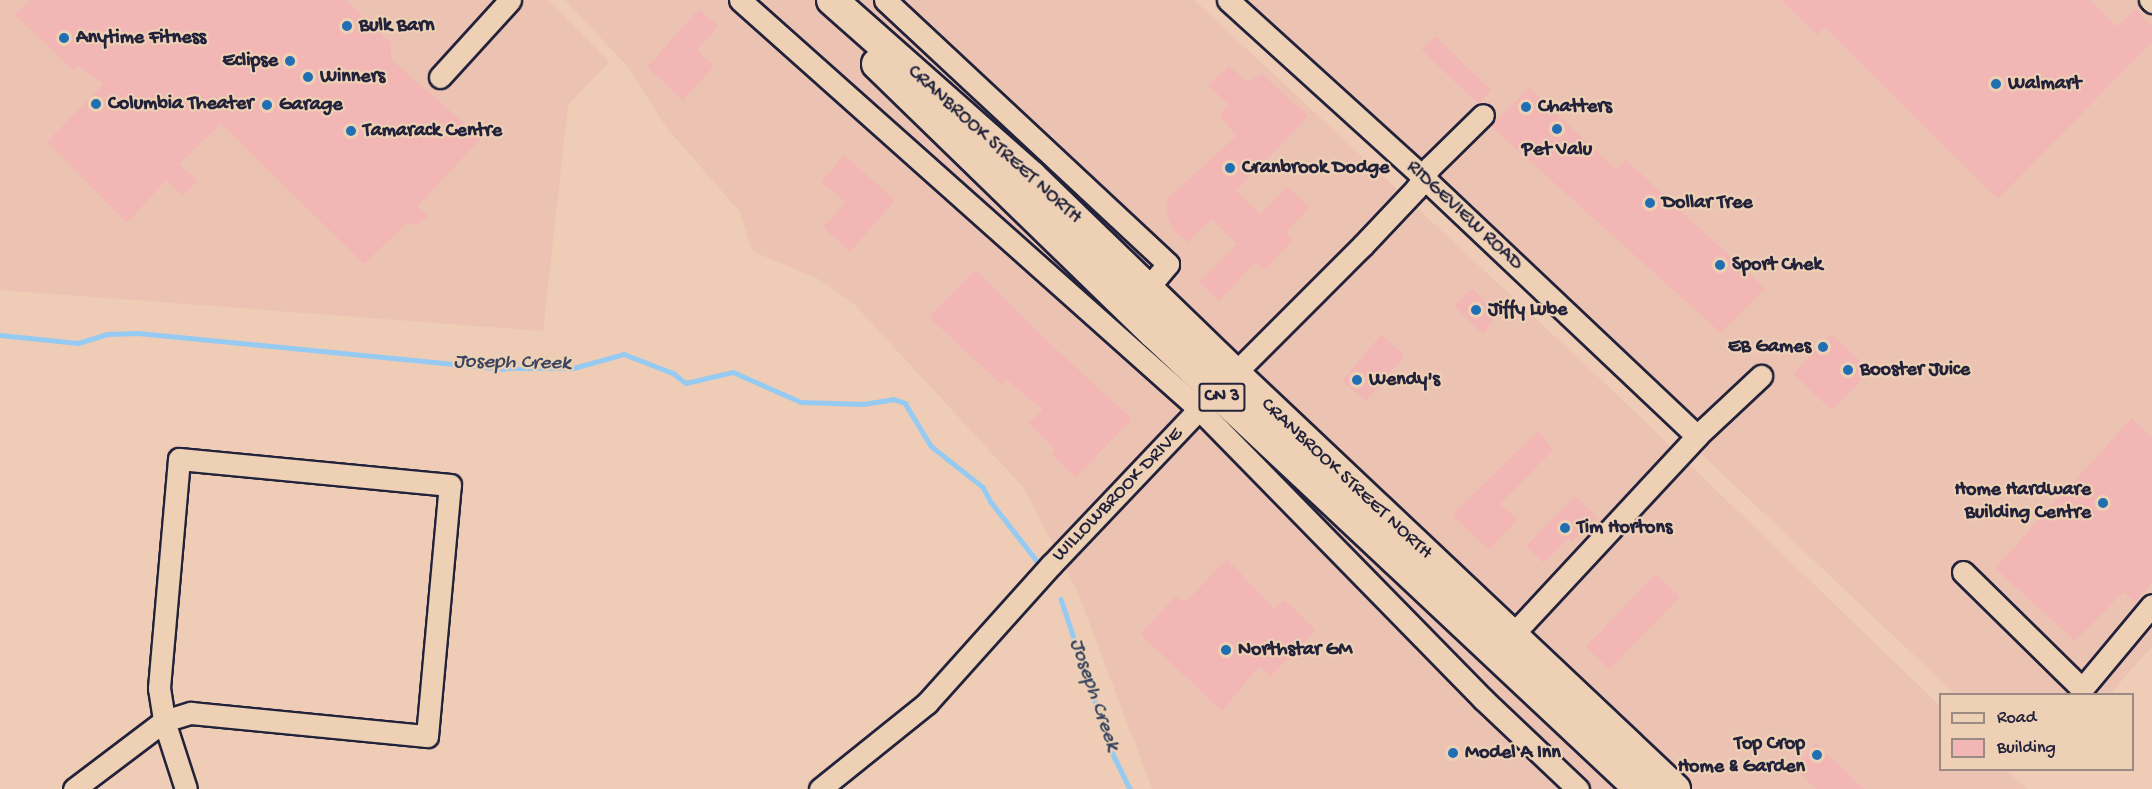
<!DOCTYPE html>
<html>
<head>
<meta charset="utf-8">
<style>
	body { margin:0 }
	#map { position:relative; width:2152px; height:789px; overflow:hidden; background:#efccb5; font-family:"Gochi Hand",sans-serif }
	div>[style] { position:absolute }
	.built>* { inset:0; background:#ecc2b3 }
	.stream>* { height:4.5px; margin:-2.25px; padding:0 2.25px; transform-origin:2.25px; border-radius:2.25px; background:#95cbf3 }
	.building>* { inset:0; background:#f2b6b4; transform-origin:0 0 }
	.roads { filter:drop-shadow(2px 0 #22223b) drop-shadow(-2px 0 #22223b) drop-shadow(0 2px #22223b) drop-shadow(0 -2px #22223b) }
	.minor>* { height:21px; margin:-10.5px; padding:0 10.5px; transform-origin:10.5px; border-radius:10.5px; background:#eed1b5 }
	.highway>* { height:30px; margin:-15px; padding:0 15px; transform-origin:15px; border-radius:15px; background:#eed1b5 }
	.dots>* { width:16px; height:16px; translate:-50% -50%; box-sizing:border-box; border:3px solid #eed1b5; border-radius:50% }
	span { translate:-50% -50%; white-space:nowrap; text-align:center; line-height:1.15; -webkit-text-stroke:4.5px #eed1b5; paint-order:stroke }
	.shield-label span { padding:2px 4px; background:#eed1b5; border:2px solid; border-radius:4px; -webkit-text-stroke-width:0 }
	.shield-label { font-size:18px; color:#22223b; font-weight:700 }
	.poi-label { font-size:20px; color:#22223b; font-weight:700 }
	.left { translate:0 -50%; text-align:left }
	.right { translate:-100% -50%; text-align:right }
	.street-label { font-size:20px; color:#22223b }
	.water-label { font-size:21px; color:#394460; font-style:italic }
	.legend { position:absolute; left:1939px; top:693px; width:195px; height:78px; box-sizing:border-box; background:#eed1b5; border:2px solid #9c8b84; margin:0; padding:8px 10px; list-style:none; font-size:18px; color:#22223b }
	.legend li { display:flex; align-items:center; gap:12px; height:30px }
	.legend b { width:30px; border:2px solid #9c8b84 }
</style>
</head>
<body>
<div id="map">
	<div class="built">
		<div style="clip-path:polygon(0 0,549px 0,609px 62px,568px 105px,543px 331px,0 290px)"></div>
		<div style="clip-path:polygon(565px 0,1194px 0,1609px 387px,1940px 706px,1940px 770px,2006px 770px,2027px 789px,1152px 789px,1079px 595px,1024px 488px,853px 303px,818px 279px,752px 251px,740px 212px,666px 127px,628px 67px)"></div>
		<div style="clip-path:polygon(1221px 0,2152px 0,2152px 646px,2110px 694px,1955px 694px)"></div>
	</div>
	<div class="stream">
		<div style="left:0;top:335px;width:78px;rotate:5.9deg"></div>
		<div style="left:78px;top:343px;width:30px;rotate:-17deg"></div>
		<div style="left:107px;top:334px;width:31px;rotate:-2deg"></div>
		<div style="left:138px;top:333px;width:368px;rotate:5.6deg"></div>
		<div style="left:504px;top:369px;width:66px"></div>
		<div style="left:570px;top:369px;width:56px;rotate:-15.5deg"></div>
		<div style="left:624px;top:354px;width:53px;rotate:21.2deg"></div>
		<div style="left:673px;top:373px;width:16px;rotate:38deg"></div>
		<div style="left:686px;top:383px;width:48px;rotate:-13.2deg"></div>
		<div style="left:733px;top:372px;width:74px;rotate:23.8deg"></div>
		<div style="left:801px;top:402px;width:62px;rotate:1.8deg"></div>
		<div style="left:863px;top:404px;width:30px;rotate:-9deg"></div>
		<div style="left:893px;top:399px;width:13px;rotate:18deg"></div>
		<div style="left:905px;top:403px;width:50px;rotate:58.8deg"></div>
		<div style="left:931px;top:446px;width:66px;rotate:38.3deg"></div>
		<div style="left:983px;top:487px;width:17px;rotate:62deg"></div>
		<div style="left:991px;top:502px;width:81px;rotate:52deg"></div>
		<div style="left:1061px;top:599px;width:159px;rotate:71.7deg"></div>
		<div style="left:1111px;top:750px;width:43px;rotate:64deg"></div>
	</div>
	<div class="building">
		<div style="clip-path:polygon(31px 0,345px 0,391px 43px,391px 59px,481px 138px,417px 207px,429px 215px,416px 226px,408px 222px,364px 264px,221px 124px,179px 164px,197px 181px,183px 196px,166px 180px,127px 223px,47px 142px,104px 84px,77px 65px,73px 70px,15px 15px)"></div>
		<div style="clip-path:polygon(1781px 0,2090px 0,2117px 27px,2135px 9px,2152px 26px,2152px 42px,1998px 199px,1825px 27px,1817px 35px)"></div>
		<div style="clip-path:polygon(699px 9px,718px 26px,697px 50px,714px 66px,683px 100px,647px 67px)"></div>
		<div style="left:1435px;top:36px;width:78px;height:19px;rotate:44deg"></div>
		<div style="clip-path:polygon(1229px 66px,1248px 82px,1262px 74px,1308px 116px,1236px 191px,1261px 214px,1287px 186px,1310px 207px,1286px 233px,1293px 240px,1265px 270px,1256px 262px,1219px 301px,1199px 282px,1237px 244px,1211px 219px,1188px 243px,1173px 230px,1166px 212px,1167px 199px,1236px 136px,1220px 115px,1229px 104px,1208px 86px)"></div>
		<div style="clip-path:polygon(1529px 88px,1617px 170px,1626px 160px,1765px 289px,1721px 333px,1491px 126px)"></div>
		<div style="clip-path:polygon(844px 155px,895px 200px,850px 252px,823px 227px,846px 202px,821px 182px)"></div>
		<div style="clip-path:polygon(975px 270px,1044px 338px,1132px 419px,1076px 477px,1051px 454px,1055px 450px,1029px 423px,1043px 410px,1006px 379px,1001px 384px,929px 317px)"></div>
		<div style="clip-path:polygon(1472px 288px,1497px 315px,1483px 334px,1454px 306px)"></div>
		<div style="left:1831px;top:334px;width:53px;height:55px;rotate:43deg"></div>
		<div style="left:1381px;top:335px;width:31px;height:60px;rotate:40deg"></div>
		<div style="clip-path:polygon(2132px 418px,2152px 438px,2152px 583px,2135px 602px,2123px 592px,2075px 641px,1995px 568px)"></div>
		<div style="clip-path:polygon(1538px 431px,1553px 450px,1500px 504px,1518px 519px,1489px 550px,1452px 515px)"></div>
		<div style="clip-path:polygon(1575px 496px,1597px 517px,1572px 542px,1568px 538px,1544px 563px,1526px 546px)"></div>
		<div style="clip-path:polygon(1227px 559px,1274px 609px,1285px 600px,1315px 630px,1270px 677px,1259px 666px,1222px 711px,1140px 634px,1176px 596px,1186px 602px)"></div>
		<div style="left:1656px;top:574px;width:33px;height:101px;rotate:44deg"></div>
		<div style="clip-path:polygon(1816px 743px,1864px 789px,1816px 789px,1794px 767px)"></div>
	</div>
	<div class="roads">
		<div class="minor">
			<div style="left:740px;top:0;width:615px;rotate:41.7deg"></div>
			<div style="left:1199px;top:409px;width:406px;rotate:45.6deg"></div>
			<div style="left:1483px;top:699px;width:131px;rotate:43.5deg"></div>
			<div style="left:885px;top:0;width:387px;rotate:43deg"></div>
			<div style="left:1168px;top:264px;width:33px;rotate:130deg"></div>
			<div style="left:1228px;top:0;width:263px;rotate:42.2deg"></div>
			<div style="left:1423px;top:177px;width:377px;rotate:43.4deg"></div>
			<div style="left:2150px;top:0;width:3px;rotate:45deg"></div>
			<div style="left:440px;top:77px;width:104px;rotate:-47.7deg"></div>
			<div style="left:1963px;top:572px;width:167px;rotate:44.5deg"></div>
			<div style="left:2082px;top:689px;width:109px;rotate:-50.2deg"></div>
			<div style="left:1504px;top:644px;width:284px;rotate:-47.1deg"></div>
			<div style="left:1697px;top:436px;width:88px;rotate:-43.2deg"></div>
			<div style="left:74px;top:789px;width:113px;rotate:-37.1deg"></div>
			<div style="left:164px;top:721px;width:28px;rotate:-17deg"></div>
			<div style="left:191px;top:713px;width:237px;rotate:5.6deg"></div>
			<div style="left:427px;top:736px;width:252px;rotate:-84.8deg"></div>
			<div style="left:450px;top:485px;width:272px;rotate:-174.5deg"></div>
			<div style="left:179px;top:459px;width:230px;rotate:95deg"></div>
			<div style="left:159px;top:688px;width:33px;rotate:81deg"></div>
			<div style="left:164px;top:721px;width:71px;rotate:72.1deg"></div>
			<div style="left:820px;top:789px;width:137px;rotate:-38.8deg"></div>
			<div style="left:927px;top:703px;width:186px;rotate:-48.1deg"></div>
			<div style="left:1051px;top:565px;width:215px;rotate:-46.5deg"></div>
			<div style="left:1199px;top:409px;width:232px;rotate:-45deg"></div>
			<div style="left:1363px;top:245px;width:77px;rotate:-46.6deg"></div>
			<div style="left:1416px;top:189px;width:26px;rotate:-58deg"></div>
			<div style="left:1430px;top:167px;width:74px;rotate:-44.5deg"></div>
		</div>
		<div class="highway">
			<div style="left:832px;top:0;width:266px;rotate:41.5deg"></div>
			<div style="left:1031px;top:176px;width:284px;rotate:44.1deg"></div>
			<div style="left:1235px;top:374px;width:605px;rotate:43.33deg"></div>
			<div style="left:877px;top:64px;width:386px;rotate:44.2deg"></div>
			<div style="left:1154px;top:333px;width:666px;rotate:43.18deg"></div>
		</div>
	</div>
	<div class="dots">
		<div style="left:347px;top:26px;background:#1f6fb2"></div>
		<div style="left:64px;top:38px;background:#1f6fb2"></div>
		<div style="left:290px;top:61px;background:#1f6fb2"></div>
		<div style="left:308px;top:77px;background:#1f6fb2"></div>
		<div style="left:1996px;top:84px;background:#1f6fb2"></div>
		<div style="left:96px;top:104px;background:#1f6fb2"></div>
		<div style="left:267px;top:105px;background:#1f6fb2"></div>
		<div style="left:1526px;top:107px;background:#1f6fb2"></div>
		<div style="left:1557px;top:129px;background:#1f6fb2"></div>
		<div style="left:351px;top:131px;background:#1f6fb2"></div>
		<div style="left:1230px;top:168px;background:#1f6fb2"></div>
		<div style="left:1650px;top:203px;background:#1f6fb2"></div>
		<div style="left:1720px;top:265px;background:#1f6fb2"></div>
		<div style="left:1476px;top:310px;background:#1f6fb2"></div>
		<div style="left:1823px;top:347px;background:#1f6fb2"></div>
		<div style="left:1848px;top:370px;background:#1f6fb2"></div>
		<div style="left:1357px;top:380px;background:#1f6fb2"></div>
		<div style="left:2103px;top:503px;background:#1f6fb2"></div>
		<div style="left:1565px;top:528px;background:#1f6fb2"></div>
		<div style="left:1226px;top:650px;background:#1f6fb2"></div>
		<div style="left:1453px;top:753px;background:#1f6fb2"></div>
		<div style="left:1817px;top:755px;background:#1f6fb2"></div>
	</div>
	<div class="shield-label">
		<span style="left:1222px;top:397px">CN 3</span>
	</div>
	<div class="poi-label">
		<span class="left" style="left:359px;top:26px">Bulk Barn</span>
		<span class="left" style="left:76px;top:38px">Anytime Fitness</span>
		<span class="right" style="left:278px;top:61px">Eclipse</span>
		<span class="left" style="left:320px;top:77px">Winners</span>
		<span class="left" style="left:2008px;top:84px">Walmart</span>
		<span class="left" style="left:108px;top:104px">Columbia Theater</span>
		<span class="left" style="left:279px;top:105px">Garage</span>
		<span class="left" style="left:1538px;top:107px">Chatters</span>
		<span class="left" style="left:363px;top:131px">Tamarack Centre</span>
		<span style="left:1557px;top:150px">Pet Valu</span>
		<span class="left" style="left:1242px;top:168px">Cranbrook Dodge</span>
		<span class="left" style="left:1662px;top:203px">Dollar Tree</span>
		<span class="left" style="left:1732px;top:265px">Sport Chek</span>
		<span class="left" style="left:1488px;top:310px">Jiffy Lube</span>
		<span class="right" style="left:1811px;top:347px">EB Games</span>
		<span class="left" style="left:1860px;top:370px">Booster Juice</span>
		<span class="left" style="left:1369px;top:380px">Wendy's</span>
		<span class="right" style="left:2091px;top:502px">Home Hardware<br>Building Centre</span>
		<span class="left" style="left:1577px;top:528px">Tim Hortons</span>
		<span class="left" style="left:1238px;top:650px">Northstar GM</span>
		<span class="right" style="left:1805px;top:756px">Top Crop<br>Home &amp; Garden</span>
		<span class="left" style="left:1465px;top:753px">Model A Inn</span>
	</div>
	<div class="street-label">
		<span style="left:994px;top:145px;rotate:42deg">CRANBROOK STREET NORTH</span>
		<span style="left:1464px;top:216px;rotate:43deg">RIDGEVIEW ROAD</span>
		<span style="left:1346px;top:479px;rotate:43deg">CRANBROOK STREET NORTH</span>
		<span style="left:1118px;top:495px;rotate:-46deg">WILLOWBROOK DRIVE</span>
	</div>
	<div class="water-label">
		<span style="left:512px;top:364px;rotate:1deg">Joseph Creek</span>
		<span style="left:1093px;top:695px;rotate:71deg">Joseph Creek</span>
	</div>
	<ul class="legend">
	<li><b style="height:8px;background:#eed1b5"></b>Road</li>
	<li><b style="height:16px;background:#f2b6b4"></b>Building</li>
	</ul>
</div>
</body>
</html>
